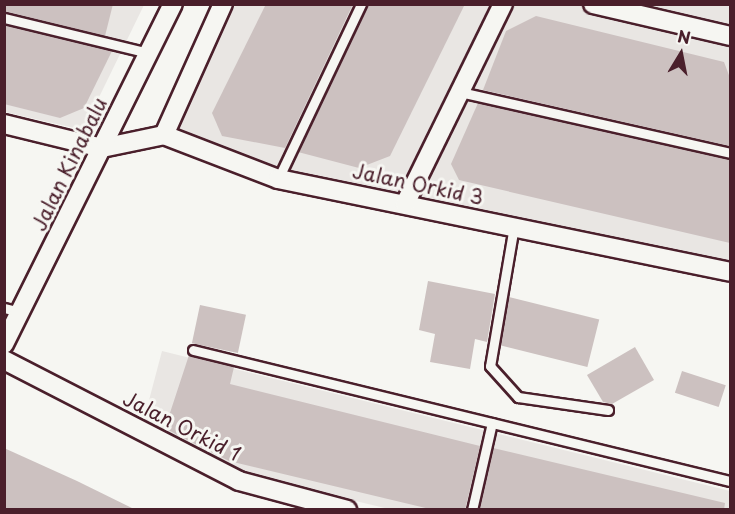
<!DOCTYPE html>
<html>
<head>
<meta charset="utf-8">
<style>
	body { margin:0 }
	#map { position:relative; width:735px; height:514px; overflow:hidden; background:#f6f6f2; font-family:"Playpen Sans",sans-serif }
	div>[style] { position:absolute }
	.built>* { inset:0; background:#e9e6e3 }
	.building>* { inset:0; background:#ccc1c0; transform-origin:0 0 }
	.roads { filter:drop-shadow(2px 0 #4a1f2b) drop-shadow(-2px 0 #4a1f2b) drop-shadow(0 2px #4a1f2b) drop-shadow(0 -2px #4a1f2b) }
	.lane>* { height:9px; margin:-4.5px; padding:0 4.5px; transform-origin:4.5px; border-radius:4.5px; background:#f6f6f2 }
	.street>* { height:18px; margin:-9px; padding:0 9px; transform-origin:9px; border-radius:9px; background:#f6f6f2 }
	span { translate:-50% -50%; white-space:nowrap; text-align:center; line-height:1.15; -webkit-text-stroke:6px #f6f6f2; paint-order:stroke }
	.street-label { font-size:20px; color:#4a1f2b }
	.frame { position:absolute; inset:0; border:6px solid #4a1f2b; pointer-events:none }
	.north { position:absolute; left:651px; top:24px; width:60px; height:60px; -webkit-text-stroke:4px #f6f6f2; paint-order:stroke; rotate:10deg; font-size:16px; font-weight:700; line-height:24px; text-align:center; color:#4a1f2b }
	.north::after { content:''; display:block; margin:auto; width:21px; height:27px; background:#4a1f2b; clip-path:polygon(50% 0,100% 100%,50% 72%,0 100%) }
</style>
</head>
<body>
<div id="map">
	<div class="built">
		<div style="clip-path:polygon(5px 5px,144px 5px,83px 130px,5px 112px)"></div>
		<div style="clip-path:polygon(233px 5px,730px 5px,730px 264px,275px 169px,175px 129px)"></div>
		<div style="clip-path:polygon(162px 351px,730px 491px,730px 509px,389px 509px,242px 474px,143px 423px)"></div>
	</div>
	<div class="building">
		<div style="clip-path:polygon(4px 4px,113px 4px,105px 36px,4px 11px)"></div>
		<div style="clip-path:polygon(266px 4px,353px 4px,285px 148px,222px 136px,212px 113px)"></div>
		<div style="clip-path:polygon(368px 4px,465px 4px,390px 156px,359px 168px,298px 152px)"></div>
		<div style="clip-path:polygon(536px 16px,724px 62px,730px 78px,730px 146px,483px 90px,506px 31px)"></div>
		<div style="clip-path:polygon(4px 25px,112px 51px,84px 108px,60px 118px,4px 104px)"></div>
		<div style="clip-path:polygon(478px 103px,730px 160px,730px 243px,459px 180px,451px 164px)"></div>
		<div style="clip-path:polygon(428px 281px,495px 294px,487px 342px,475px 339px,470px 369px,430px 362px,435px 334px,419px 330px)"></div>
		<div style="left:509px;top:297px;width:93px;height:49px;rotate:14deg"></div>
		<div style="left:200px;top:305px;width:47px;height:39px;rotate:12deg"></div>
		<div style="clip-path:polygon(635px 347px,654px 380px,612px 404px,603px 402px,587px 375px)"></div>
		<div style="clip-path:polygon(189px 355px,234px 367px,230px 384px,480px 446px,465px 510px,434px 510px,229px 461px,181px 437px,165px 428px)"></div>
		<div style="left:682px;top:371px;width:46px;height:23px;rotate:18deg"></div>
		<div style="clip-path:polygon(4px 448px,77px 481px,136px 510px,4px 510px)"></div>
		<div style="clip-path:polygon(493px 448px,725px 503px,724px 510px,479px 510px)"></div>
	</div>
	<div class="roads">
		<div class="lane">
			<div style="left:4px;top:18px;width:149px;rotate:13.6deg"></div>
			<div style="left:460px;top:92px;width:277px;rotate:12.7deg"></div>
			<div style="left:278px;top:179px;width:194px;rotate:-64.6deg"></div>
			<div style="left:514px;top:226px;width:142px;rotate:99.7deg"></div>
			<div style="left:490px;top:366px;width:42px;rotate:47.9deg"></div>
			<div style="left:518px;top:397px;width:91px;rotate:8.2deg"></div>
			<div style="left:4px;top:308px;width:16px;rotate:14deg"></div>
			<div style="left:193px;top:350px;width:553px;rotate:13.71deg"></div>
			<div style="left:472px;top:510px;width:89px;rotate:-77.1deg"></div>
		</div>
		<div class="street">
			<div style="left:593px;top:4px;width:141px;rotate:13.1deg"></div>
			<div style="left:4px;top:124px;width:101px;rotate:13.8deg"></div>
			<div style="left:102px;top:148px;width:63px;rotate:-11.8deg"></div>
			<div style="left:164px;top:135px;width:122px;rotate:21.1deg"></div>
			<div style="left:278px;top:179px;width:461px;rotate:11.6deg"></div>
			<div style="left:164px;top:135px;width:144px;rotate:-65.8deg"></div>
			<div style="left:405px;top:204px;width:223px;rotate:-63.9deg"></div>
			<div style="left:4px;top:344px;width:380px;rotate:-63.6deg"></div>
			<div style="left:4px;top:360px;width:264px;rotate:27.2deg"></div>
			<div style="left:239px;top:481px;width:112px;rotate:15deg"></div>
		</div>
	</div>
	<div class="street-label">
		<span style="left:69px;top:164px;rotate:-64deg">Jalan Kinabalu</span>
		<span style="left:418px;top:184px;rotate:12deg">Jalan Orkid 3</span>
		<span style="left:182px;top:426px;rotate:27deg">Jalan Orkid 1</span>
	</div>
	<div class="frame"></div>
	<div class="north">N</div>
</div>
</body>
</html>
